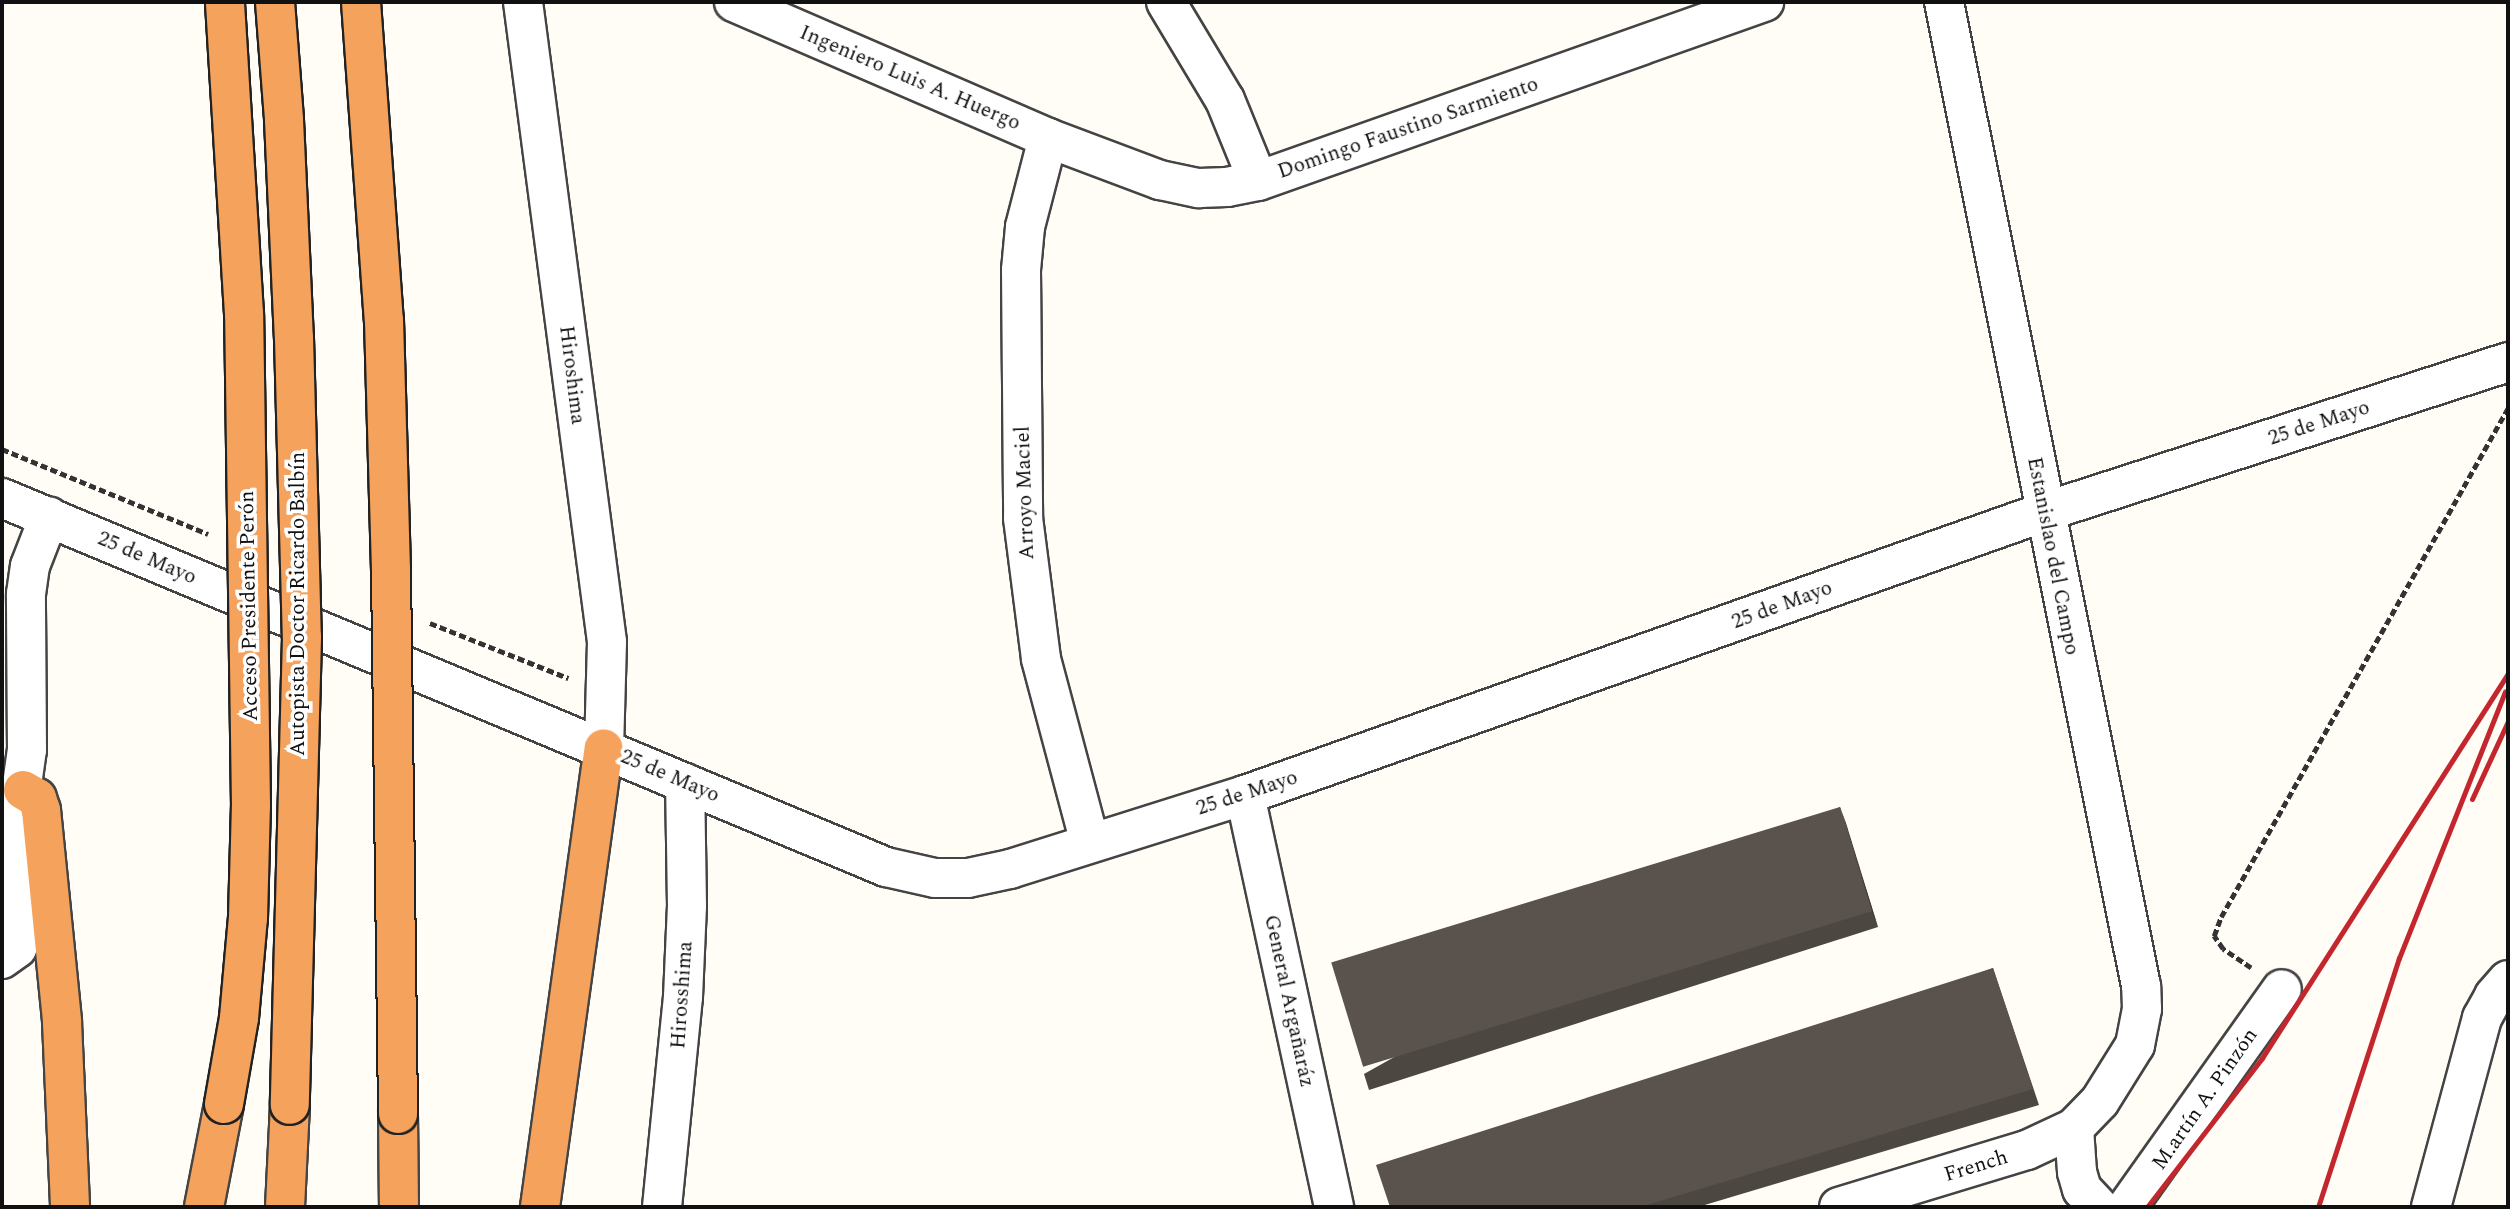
<!DOCTYPE html>
<html>
<head>
<meta charset="utf-8">
<style>
	body { margin:0 }
	#map { position:relative; width:2510px; height:1209px; overflow:hidden; background:#fffdf5; font-family:Spectral,serif }
	div>[style] { position:absolute }
	.path>* { height:4.5px; margin-top:-2.25px; transform-origin:0; background:repeating-linear-gradient(90deg,#333 0 7px,transparent 0 10.5px) }
	.roads { filter:drop-shadow(2px 0 #444) drop-shadow(-2px 0 #444) drop-shadow(0 2px #444) drop-shadow(0 -2px #444) }
	.street>* { height:38px; margin:-19px; padding:0 19px; transform-origin:19px; border-radius:19px; background:#fff }
	.highway>* { height:38px; margin:-19px; padding:0 19px; transform-origin:19px; border-radius:19px; background:#f5a25d }
	.rail>* { height:5px; margin:-2.5px; padding:0 2.5px; transform-origin:2.5px; border-radius:2.5px; background:#c4262e }
	.bridges { filter:drop-shadow(2px 0 #222) drop-shadow(-2px 0 #222) drop-shadow(0 2px #222) drop-shadow(0 -2px #222) }
	.highway-bridge>* { height:38px; margin:-19px; padding:0 19px; transform-origin:19px; border-radius:19px; background:#f5a25d }
	.wall>* { inset:0; background:#4d4742 }
	.shaded-wall>* { inset:0; background:#3f3936 }
	.building>* { inset:0; background:#5a524d; transform-origin:0 0 }
	span { translate:-50% -50%; white-space:nowrap; text-align:center; line-height:1.15; -webkit-text-stroke:7px #fff; paint-order:stroke }
	.street-label { font-size:21px; color:#111 }
	.frame { position:absolute; inset:0; border:4px solid #111; pointer-events:none }
</style>
</head>
<body>
<div id="map">
	<div class="path">
		<div style="left:2px;top:449px;width:223px;rotate:22.4deg"></div>
		<div style="left:430px;top:623px;width:149px;rotate:21.7deg"></div>
		<div style="left:2251px;top:968px;width:34px;rotate:-146deg"></div>
		<div style="left:2223px;top:949px;width:16px;rotate:-125deg"></div>
		<div style="left:2214px;top:936px;width:20px;rotate:-70deg"></div>
		<div style="left:2221px;top:917px;width:584px;rotate:-60.58deg"></div>
	</div>
	<div class="roads">
		<div class="street">
			<div style="left:523px;top:2px;width:645px;rotate:82.52deg"></div>
			<div style="left:607px;top:642px;width:106px;rotate:91.6deg"></div>
			<div style="left:734px;top:2px;width:342px;rotate:23.4deg"></div>
			<div style="left:1048px;top:138px;width:120px;rotate:20.6deg"></div>
			<div style="left:1160px;top:180px;width:40px;rotate:12deg"></div>
			<div style="left:1199px;top:188px;width:28px;rotate:-2deg"></div>
			<div style="left:1227px;top:187px;width:32px;rotate:-11deg"></div>
			<div style="left:1258px;top:181px;width:537px;rotate:-19.48deg"></div>
			<div style="left:1166px;top:2px;width:114px;rotate:59deg"></div>
			<div style="left:1225px;top:100px;width:87px;rotate:67.8deg"></div>
			<div style="left:1048px;top:138px;width:92px;rotate:104.5deg"></div>
			<div style="left:1025px;top:227px;width:43px;rotate:95.3deg"></div>
			<div style="left:1021px;top:270px;width:248px;rotate:89.5deg"></div>
			<div style="left:1023px;top:518px;width:142px;rotate:82.7deg"></div>
			<div style="left:1041px;top:659px;width:190px;rotate:75.1deg"></div>
			<div style="left:2px;top:498px;width:958px;rotate:22.66deg"></div>
			<div style="left:886px;top:867px;width:50px;rotate:12.7deg"></div>
			<div style="left:935px;top:878px;width:33px"></div>
			<div style="left:968px;top:878px;width:43px;rotate:-12.1deg"></div>
			<div style="left:1010px;top:869px;width:246px;rotate:-17.5deg"></div>
			<div style="left:1245px;top:795px;width:848px;rotate:-19.5deg"></div>
			<div style="left:2044px;top:512px;width:488px;rotate:-17.9deg"></div>
			<div style="left:1245px;top:795px;width:422px;rotate:77.8deg"></div>
			<div style="left:2px;top:959px;width:19px;rotate:-36deg"></div>
			<div style="left:17px;top:948px;width:11px;rotate:-68deg"></div>
			<div style="left:21px;top:938px;width:29px;rotate:-100deg"></div>
			<div style="left:16px;top:909px;width:60px;rotate:-92.9deg"></div>
			<div style="left:13px;top:849px;width:100px;rotate:-82deg"></div>
			<div style="left:27px;top:750px;width:156px;rotate:-90.4deg"></div>
			<div style="left:26px;top:594px;width:28px;rotate:-82deg"></div>
			<div style="left:30px;top:566px;width:53px;rotate:-68.8deg"></div>
			<div style="left:2074px;top:1128px;width:44px;rotate:86.1deg"></div>
			<div style="left:2077px;top:1172px;width:18px;rotate:74deg"></div>
			<div style="left:2082px;top:1189px;width:25px;rotate:47deg"></div>
			<div style="left:662px;top:1207px;width:211px;rotate:-84.3deg"></div>
			<div style="left:683px;top:997px;width:91px;rotate:-87.5deg"></div>
			<div style="left:687px;top:906px;width:123px;rotate:-90.9deg"></div>
			<div style="left:1839px;top:1207px;width:196px;rotate:-16.9deg"></div>
			<div style="left:2027px;top:1150px;width:52px;rotate:-25.1deg"></div>
			<div style="left:2074px;top:1128px;width:37px;rotate:-46deg"></div>
			<div style="left:2100px;top:1101px;width:66px;rotate:-58deg"></div>
			<div style="left:2135px;top:1045px;width:37px;rotate:-79deg"></div>
			<div style="left:2142px;top:1009px;width:23px;rotate:-92deg"></div>
			<div style="left:2141px;top:986px;width:1004px;rotate:-101.32deg"></div>
			<div style="left:2127px;top:1207px;width:267px;rotate:-54.6deg"></div>
			<div style="left:2431px;top:1207px;width:196px;rotate:-74.9deg"></div>
			<div style="left:2482px;top:1018px;width:25px;rotate:-61deg"></div>
			<div style="left:2494px;top:996px;width:21px;rotate:-49deg"></div>
		</div>
		<div class="highway">
			<div style="left:23px;top:790px;width:16px;rotate:30deg"></div>
			<div style="left:37px;top:798px;width:13px;rotate:72deg"></div>
			<div style="left:41px;top:810px;width:213px;rotate:84.3deg"></div>
			<div style="left:62px;top:1022px;width:185px;rotate:87.5deg"></div>
			<div style="left:398px;top:1114px;width:93px;rotate:89.4deg"></div>
			<div style="left:204px;top:1207px;width:105px;rotate:-79deg"></div>
			<div style="left:285px;top:1207px;width:102px;rotate:-87.2deg"></div>
			<div style="left:540px;top:1207px;width:463px;rotate:-82.1deg"></div>
		</div>
	</div>
	<div class="rail">
		<div style="left:2472px;top:799px;width:86px;rotate:-65.2deg"></div>
		<div style="left:2147px;top:1207px;width:188px;rotate:-52.3deg"></div>
		<div style="left:2262px;top:1058px;width:457px;rotate:-57.4deg"></div>
		<div style="left:2318px;top:1207px;width:262px;rotate:-72deg"></div>
		<div style="left:2399px;top:958px;width:287px;rotate:-68.3deg"></div>
	</div>
	<div class="bridges">
		<div class="highway-bridge">
			<div style="left:275px;top:2px;width:118px;rotate:85.6deg"></div>
			<div style="left:284px;top:120px;width:218px;rotate:87.4deg"></div>
			<div style="left:294px;top:338px;width:299px;rotate:88.5deg"></div>
			<div style="left:302px;top:637px;width:468px;rotate:91.5deg"></div>
			<div style="left:361px;top:2px;width:319px;rotate:85.9deg"></div>
			<div style="left:384px;top:320px;width:250px;rotate:88.4deg"></div>
			<div style="left:391px;top:570px;width:544px;rotate:89.26deg"></div>
			<div style="left:224px;top:1104px;width:87px;rotate:-80.1deg"></div>
			<div style="left:239px;top:1018px;width:100px;rotate:-84.9deg"></div>
			<div style="left:248px;top:918px;width:112px;rotate:-88.5deg"></div>
			<div style="left:251px;top:806px;width:492px;rotate:-90.8deg"></div>
			<div style="left:244px;top:314px;width:313px;rotate:-93.5deg"></div>
		</div>
	</div>
	<div class="wall">
		<div style="clip-path:polygon(1840px 807px,1878px 927px,1369px 1090px,1364px 1074px)"></div>
		<div style="clip-path:polygon(1993px 968px,2039px 1105px,1698px 1207px,1390px 1207px)"></div>
	</div>
	<div class="shaded-wall">
		<div style="clip-path:polygon(1840px 807px,1846px 823px,1878px 927px,1872px 911px)"></div>
	</div>
	<div class="building">
		<div style="left:1840px;top:807px;width:109px;height:532px;rotate:73deg"></div>
		<div style="clip-path:polygon(1993px 968px,2033px 1089px,1640px 1207px,1390px 1207px,1376px 1165px)"></div>
	</div>
	<div class="street-label">
		<span style="left:910px;top:78px;rotate:23deg">Ingeniero Luis A. Huergo</span>
		<span style="left:1408px;top:128px;rotate:-19deg">Domingo Faustino Sarmiento</span>
		<span style="left:572px;top:375px;rotate:83deg">Hiroshima</span>
		<span style="left:2319px;top:423px;rotate:-18deg">25 de Mayo</span>
		<span style="left:1025px;top:493px;rotate:-92deg">Arroyo Maciel</span>
		<span style="left:2053px;top:556px;rotate:79deg">Estanislao del Campo</span>
		<span style="left:147px;top:558px;rotate:23deg">25 de Mayo</span>
		<span style="left:298px;top:604px;rotate:-90deg">Autopista Doctor Ricardo Balbín</span>
		<span style="left:1782px;top:605px;rotate:-20deg">25 de Mayo</span>
		<span style="left:249px;top:606px;rotate:-91deg">Acceso Presidente Perón</span>
		<span style="left:670px;top:776px;rotate:23deg">25 de Mayo</span>
		<span style="left:1247px;top:793px;rotate:-18deg">25 de Mayo</span>
		<span style="left:682px;top:995px;rotate:-86deg">Hirosshima</span>
		<span style="left:1289px;top:1001px;rotate:78deg">General Argañaráz</span>
		<span style="left:2205px;top:1099px;rotate:-55deg">M.artín A. Pinzón</span>
		<span style="left:1976px;top:1166px;rotate:-17deg">French</span>
	</div>
	<div class="frame"></div>
</div>
</body>
</html>
